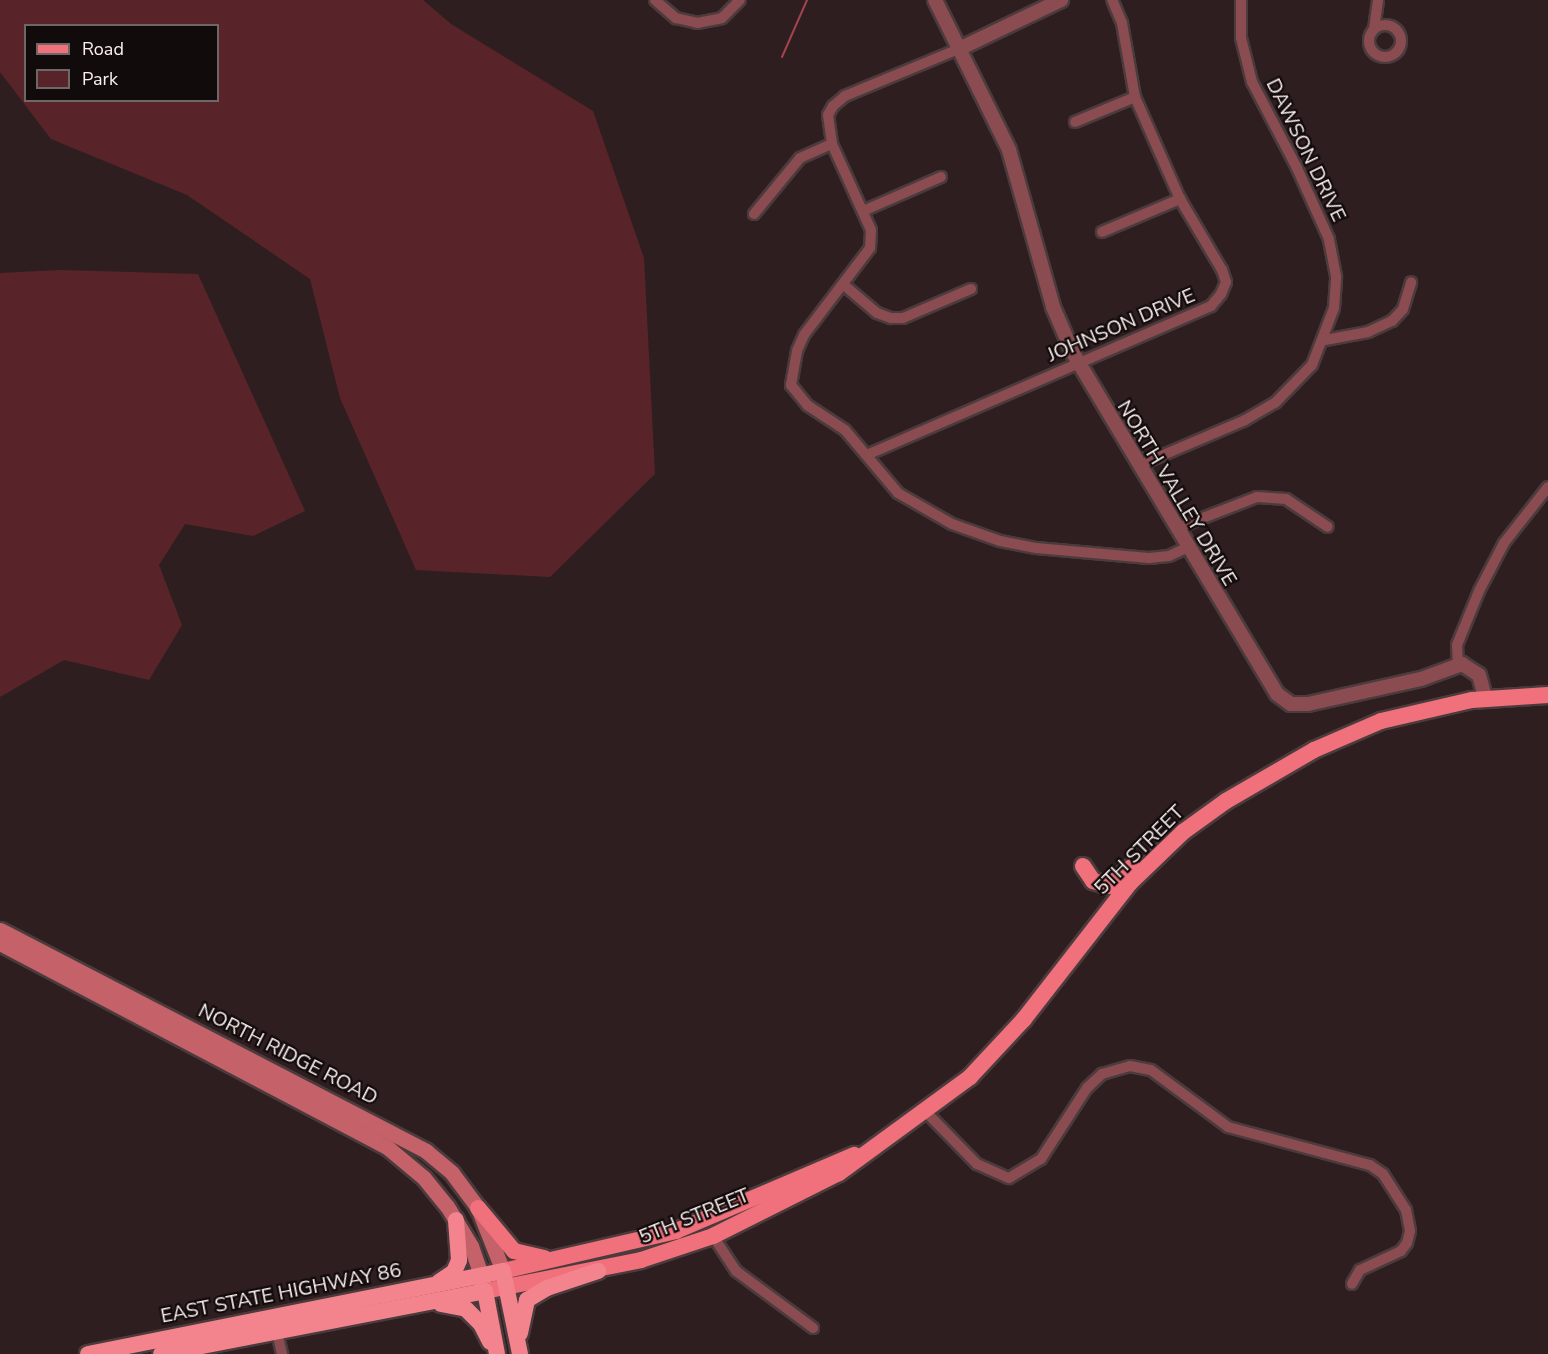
<!DOCTYPE html>
<html>
<head>
<meta charset="utf-8">
<style>
	body { margin:0 }
	#map { position:relative; width:1548px; height:1354px; overflow:hidden; background:#2f1e1f; font-family:"Nunito Sans",sans-serif }
	div>[style] { position:absolute }
	.green>* { inset:0; background:#592429 }
	.stream>* { height:2px; margin:-1px; padding:0 1px; transform-origin:1px; border-radius:1px; background:#a2434d }
	.roads { filter:drop-shadow(2px 0 #4c3b3c) drop-shadow(-2px 0 #4c3b3c) drop-shadow(0 2px #4c3b3c) drop-shadow(0 -2px #4c3b3c) }
	.minor>* { height:10px; margin:-5px; padding:0 5px; transform-origin:5px; border-radius:5px; background:#8a4c50 }
	.minor>.ring { margin:-5px; padding:0; box-sizing:content-box; background:none; border:10px solid #8a4c50; border-radius:50% }
	.tertiary>* { height:14px; margin:-7px; padding:0 7px; transform-origin:7px; border-radius:7px; background:#8a4c50 }
	.secondary>* { height:15px; margin:-7.5px; padding:0 7.5px; transform-origin:7.5px; border-radius:7.5px; background:#c46169 }
	.primary>* { height:16px; margin:-8px; padding:0 8px; transform-origin:8px; border-radius:8px; background:#f0707c }
	.trunk>* { height:16px; margin:-8px; padding:0 8px; transform-origin:8px; border-radius:8px; background:#f3848d }
	span { translate:-50% -50%; white-space:nowrap; text-align:center; line-height:1.15; -webkit-text-stroke:4.5px #120b0b; paint-order:stroke }
	.street-label { font-size:20px; color:#fbefef }
	.legend { position:absolute; left:24px; top:24px; width:195px; height:78px; box-sizing:border-box; background:#120b0b; border:2px solid #6f6666; margin:0; padding:8px 10px; list-style:none; font-size:18px; color:#fbefef }
	.legend li { display:flex; align-items:center; gap:12px; height:30px }
	.legend b { width:30px; border:2px solid #6f6666 }
</style>
</head>
<body>
<div id="map">
	<div class="green">
		<div style="clip-path:polygon(evenodd,0 0,423px 0,451px 24px,593px 111px,644px 258px,655px 474px,550px 577px,416px 570px,340px 398px,310px 279px,187px 195px,51px 139px,0 72px,0 0,26px 26px,218px 26px,218px 100px,26px 100px,26px 26px)"></div>
		<div style="clip-path:polygon(60px 270px,198px 274px,305px 511px,253px 536px,185px 524px,159px 565px,182px 625px,149px 680px,64px 660px,0 697px,0 273px)"></div>
	</div>
	<div class="stream">
		<div style="left:782px;top:57px;width:62px;rotate:-66.3deg"></div>
	</div>
	<div class="roads">
		<div class="minor">
			<div style="left:655px;top:0;width:28px;rotate:41deg"></div>
			<div style="left:676px;top:18px;width:22px;rotate:13deg"></div>
			<div style="left:697px;top:23px;width:25px;rotate:-11deg"></div>
			<div style="left:722px;top:18px;width:25px;rotate:-45deg"></div>
			<div class="ring" style="left:1369px;top:25px;width:22px;height:22px"></div>
			<div style="left:1374px;top:29px;width:29px;rotate:-82deg"></div>
			<div style="left:961px;top:48px;width:126px;rotate:157.5deg"></div>
			<div style="left:845px;top:96px;width:16px;rotate:140deg"></div>
			<div style="left:833px;top:106px;width:10px;rotate:119deg"></div>
			<div style="left:828px;top:115px;width:29px;rotate:82deg"></div>
			<div style="left:832px;top:144px;width:94px;rotate:65.6deg"></div>
			<div style="left:871px;top:230px;width:18px;rotate:93deg"></div>
			<div style="left:870px;top:248px;width:109px;rotate:127.2deg"></div>
			<div style="left:804px;top:335px;width:17px;rotate:114deg"></div>
			<div style="left:797px;top:351px;width:35px;rotate:100deg"></div>
			<div style="left:791px;top:385px;width:26px;rotate:51deg"></div>
			<div style="left:807px;top:405px;width:45px;rotate:33.3deg"></div>
			<div style="left:845px;top:430px;width:82px;rotate:49.9deg"></div>
			<div style="left:898px;top:493px;width:62px;rotate:29.9deg"></div>
			<div style="left:952px;top:524px;width:51px;rotate:19.5deg"></div>
			<div style="left:1000px;top:541px;width:37px;rotate:11deg"></div>
			<div style="left:1036px;top:548px;width:113px;rotate:5.1deg"></div>
			<div style="left:1149px;top:558px;width:20px;rotate:-6deg"></div>
			<div style="left:1169px;top:556px;width:21px;rotate:-25deg"></div>
			<div style="left:1075px;top:122px;width:65px;rotate:-22.6deg"></div>
			<div style="left:863px;top:211px;width:85px;rotate:-23.6deg"></div>
			<div style="left:754px;top:214px;width:72px;rotate:-50.6deg"></div>
			<div style="left:800px;top:158px;width:35px;rotate:-24deg"></div>
			<div style="left:1102px;top:232px;width:85px;rotate:-22.9deg"></div>
			<div style="left:844px;top:285px;width:43px;rotate:40.3deg"></div>
			<div style="left:877px;top:313px;width:15px;rotate:20deg"></div>
			<div style="left:891px;top:318px;width:12px"></div>
			<div style="left:903px;top:318px;width:74px;rotate:-23.1deg"></div>
			<div style="left:1325px;top:340px;width:44px;rotate:-10.5deg"></div>
			<div style="left:1368px;top:332px;width:26px;rotate:-25deg"></div>
			<div style="left:1392px;top:321px;width:16px;rotate:-47deg"></div>
			<div style="left:1403px;top:309px;width:28px;rotate:-73deg"></div>
			<div style="left:869px;top:454px;width:373px;rotate:-23.4deg"></div>
			<div style="left:1211px;top:306px;width:16px;rotate:-50deg"></div>
			<div style="left:1221px;top:294px;width:13px;rotate:-67deg"></div>
			<div style="left:1226px;top:282px;width:13px;rotate:-108deg"></div>
			<div style="left:1222px;top:270px;width:82px;rotate:-120.6deg"></div>
			<div style="left:1180px;top:199px;width:111px;rotate:-113.8deg"></div>
			<div style="left:1135px;top:97px;width:75px;rotate:-100deg"></div>
			<div style="left:1122px;top:23px;width:25px;rotate:-113deg"></div>
			<div style="left:1142px;top:464px;width:112px;rotate:-23.1deg"></div>
			<div style="left:1245px;top:420px;width:34px;rotate:-30deg"></div>
			<div style="left:1275px;top:403px;width:53px;rotate:-45.8deg"></div>
			<div style="left:1312px;top:365px;width:61px;rotate:-68.9deg"></div>
			<div style="left:1334px;top:308px;width:32px;rotate:-86deg"></div>
			<div style="left:1336px;top:276px;width:38px;rotate:-101deg"></div>
			<div style="left:1329px;top:239px;width:78px;rotate:-114.3deg"></div>
			<div style="left:1297px;top:168px;width:97px;rotate:-117.6deg"></div>
			<div style="left:1252px;top:82px;width:45px;rotate:-104deg"></div>
			<div style="left:1241px;top:38px;width:38px;rotate:-90deg"></div>
			<div style="left:1177px;top:528px;width:86px;rotate:-21.2deg"></div>
			<div style="left:1257px;top:497px;width:29px;rotate:4deg"></div>
			<div style="left:1286px;top:499px;width:50px;rotate:33.7deg"></div>
			<div style="left:1458px;top:664px;width:19px;rotate:-93deg"></div>
			<div style="left:1457px;top:645px;width:58px;rotate:-67.8deg"></div>
			<div style="left:1479px;top:591px;width:54px;rotate:-62.5deg"></div>
			<div style="left:1504px;top:543px;width:71px;rotate:-51.8deg"></div>
			<div style="left:926px;top:1112px;width:73px;rotate:45.6deg"></div>
			<div style="left:977px;top:1164px;width:35px;rotate:24deg"></div>
			<div style="left:1009px;top:1178px;width:37px;rotate:-31deg"></div>
			<div style="left:1041px;top:1159px;width:85px;rotate:-57.1deg"></div>
			<div style="left:1087px;top:1088px;width:21px;rotate:-43deg"></div>
			<div style="left:1102px;top:1074px;width:29px;rotate:-16deg"></div>
			<div style="left:1130px;top:1066px;width:21px;rotate:11deg"></div>
			<div style="left:1151px;top:1070px;width:96px;rotate:36.5deg"></div>
			<div style="left:1228px;top:1127px;width:147px;rotate:15deg"></div>
			<div style="left:1370px;top:1165px;width:16px;rotate:35deg"></div>
			<div style="left:1383px;top:1174px;width:43px;rotate:57.4deg"></div>
			<div style="left:1406px;top:1210px;width:21px;rotate:79deg"></div>
			<div style="left:1410px;top:1231px;width:12px;rotate:104deg"></div>
			<div style="left:1407px;top:1243px;width:10px;rotate:127deg"></div>
			<div style="left:1401px;top:1251px;width:45px;rotate:155.1deg"></div>
			<div style="left:1360px;top:1270px;width:16px;rotate:120deg"></div>
			<div style="left:713px;top:1236px;width:42px;rotate:56.7deg"></div>
			<div style="left:736px;top:1271px;width:96px;rotate:36.5deg"></div>
			<div style="left:277px;top:1332px;width:23px;rotate:77deg"></div>
		</div>
		<div class="tertiary">
			<div style="left:935px;top:0;width:167px;rotate:63.7deg"></div>
			<div style="left:1009px;top:150px;width:163px;rotate:74.3deg"></div>
			<div style="left:1053px;top:307px;width:50px;rotate:66.5deg"></div>
			<div style="left:1073px;top:353px;width:397px;rotate:59.1deg"></div>
			<div style="left:1277px;top:694px;width:17px;rotate:36deg"></div>
			<div style="left:1291px;top:704px;width:17px"></div>
			<div style="left:1308px;top:704px;width:116px;rotate:-12.5deg"></div>
			<div style="left:1421px;top:679px;width:44px;rotate:-20.1deg"></div>
			<div style="left:1462px;top:664px;width:20px;rotate:33deg"></div>
			<div style="left:1479px;top:675px;width:24px;rotate:75deg"></div>
			<div style="left:961px;top:48px;width:111px;rotate:-25.6deg"></div>
		</div>
		<div class="secondary">
			<div style="left:0;top:930px;width:480px;rotate:27.4deg"></div>
			<div style="left:426px;top:1151px;width:34px;rotate:40deg"></div>
			<div style="left:452px;top:1173px;width:44px;rotate:53.4deg"></div>
			<div style="left:478px;top:1208px;width:68px;rotate:68.4deg"></div>
			<div style="left:0;top:943px;width:437px;rotate:27.8deg"></div>
			<div style="left:387px;top:1147px;width:48px;rotate:40deg"></div>
			<div style="left:424px;top:1178px;width:36px;rotate:51deg"></div>
			<div style="left:447px;top:1206px;width:47px;rotate:59deg"></div>
			<div style="left:471px;top:1246px;width:31px;rotate:71deg"></div>
		</div>
		<div class="primary">
			<div style="left:1083px;top:866px;width:18px;rotate:56deg"></div>
			<div style="left:1093px;top:881px;width:17px;rotate:17deg"></div>
			<div style="left:1109px;top:886px;width:30px;rotate:-40deg"></div>
			<div style="left:478px;top:1208px;width:56px;rotate:50.1deg"></div>
			<div style="left:514px;top:1251px;width:31px;rotate:13deg"></div>
			<div style="left:503px;top:1271px;width:178px;rotate:-13deg"></div>
			<div style="left:676px;top:1231px;width:194px;rotate:-23.1deg"></div>
			<div style="left:482px;top:1279px;width:12px;rotate:76deg"></div>
			<div style="left:485px;top:1291px;width:159px;rotate:-11.2deg"></div>
			<div style="left:641px;top:1260px;width:76px;rotate:-18.4deg"></div>
			<div style="left:713px;top:1236px;width:141px;rotate:-26.6deg"></div>
			<div style="left:839px;top:1173px;width:162px;rotate:-36.2deg"></div>
			<div style="left:970px;top:1077px;width:79px;rotate:-47deg"></div>
			<div style="left:1024px;top:1019px;width:172px;rotate:-52.1deg"></div>
			<div style="left:1130px;top:883px;width:74px;rotate:-43.9deg"></div>
			<div style="left:1183px;top:832px;width:53px;rotate:-35.8deg"></div>
			<div style="left:1226px;top:801px;width:102px;rotate:-30.1deg"></div>
			<div style="left:1314px;top:750px;width:73px;rotate:-23.4deg"></div>
			<div style="left:1381px;top:721px;width:93px;rotate:-13deg"></div>
			<div style="left:1472px;top:700px;width:76px;rotate:-3.8deg"></div>
		</div>
		<div class="trunk">
			<div style="left:439px;top:1282px;width:18px;rotate:-34deg"></div>
			<div style="left:454px;top:1272px;width:13px;rotate:-67deg"></div>
			<div style="left:459px;top:1260px;width:40px;rotate:-94.3deg"></div>
			<div style="left:441px;top:1304px;width:25px;rotate:11deg"></div>
			<div style="left:466px;top:1309px;width:21px;rotate:45deg"></div>
			<div style="left:481px;top:1324px;width:20px;rotate:63deg"></div>
			<div style="left:520px;top:1333px;width:34px;rotate:-78deg"></div>
			<div style="left:527px;top:1300px;width:23px;rotate:-31deg"></div>
			<div style="left:547px;top:1288px;width:54px;rotate:-18.4deg"></div>
			<div style="left:88px;top:1354px;width:423px;rotate:-11.3deg"></div>
			<div style="left:503px;top:1271px;width:85px;rotate:78.4deg"></div>
			<div style="left:161px;top:1354px;width:330px;rotate:-11deg"></div>
			<div style="left:485px;top:1291px;width:64px;rotate:79.2deg"></div>
		</div>
	</div>
	<div class="street-label">
		<span style="left:1306px;top:150px;rotate:64deg">DAWSON DRIVE</span>
		<span style="left:1121px;top:325px;rotate:-23deg">JOHNSON DRIVE</span>
		<span style="left:1177px;top:493px;rotate:59deg">NORTH VALLEY DRIVE</span>
		<span style="left:1139px;top:850px;rotate:-45deg">5TH STREET</span>
		<span style="left:288px;top:1054px;rotate:27deg">NORTH RIDGE ROAD</span>
		<span style="left:694px;top:1216px;rotate:-22deg">5TH STREET</span>
		<span style="left:281px;top:1293px;rotate:-11deg">EAST STATE HIGHWAY 86</span>
	</div>
	<ul class="legend">
	<li><b style="height:8px;background:#f0707c"></b>Road</li>
	<li><b style="height:16px;background:#592429"></b>Park</li>
	</ul>
</div>
</body>
</html>
